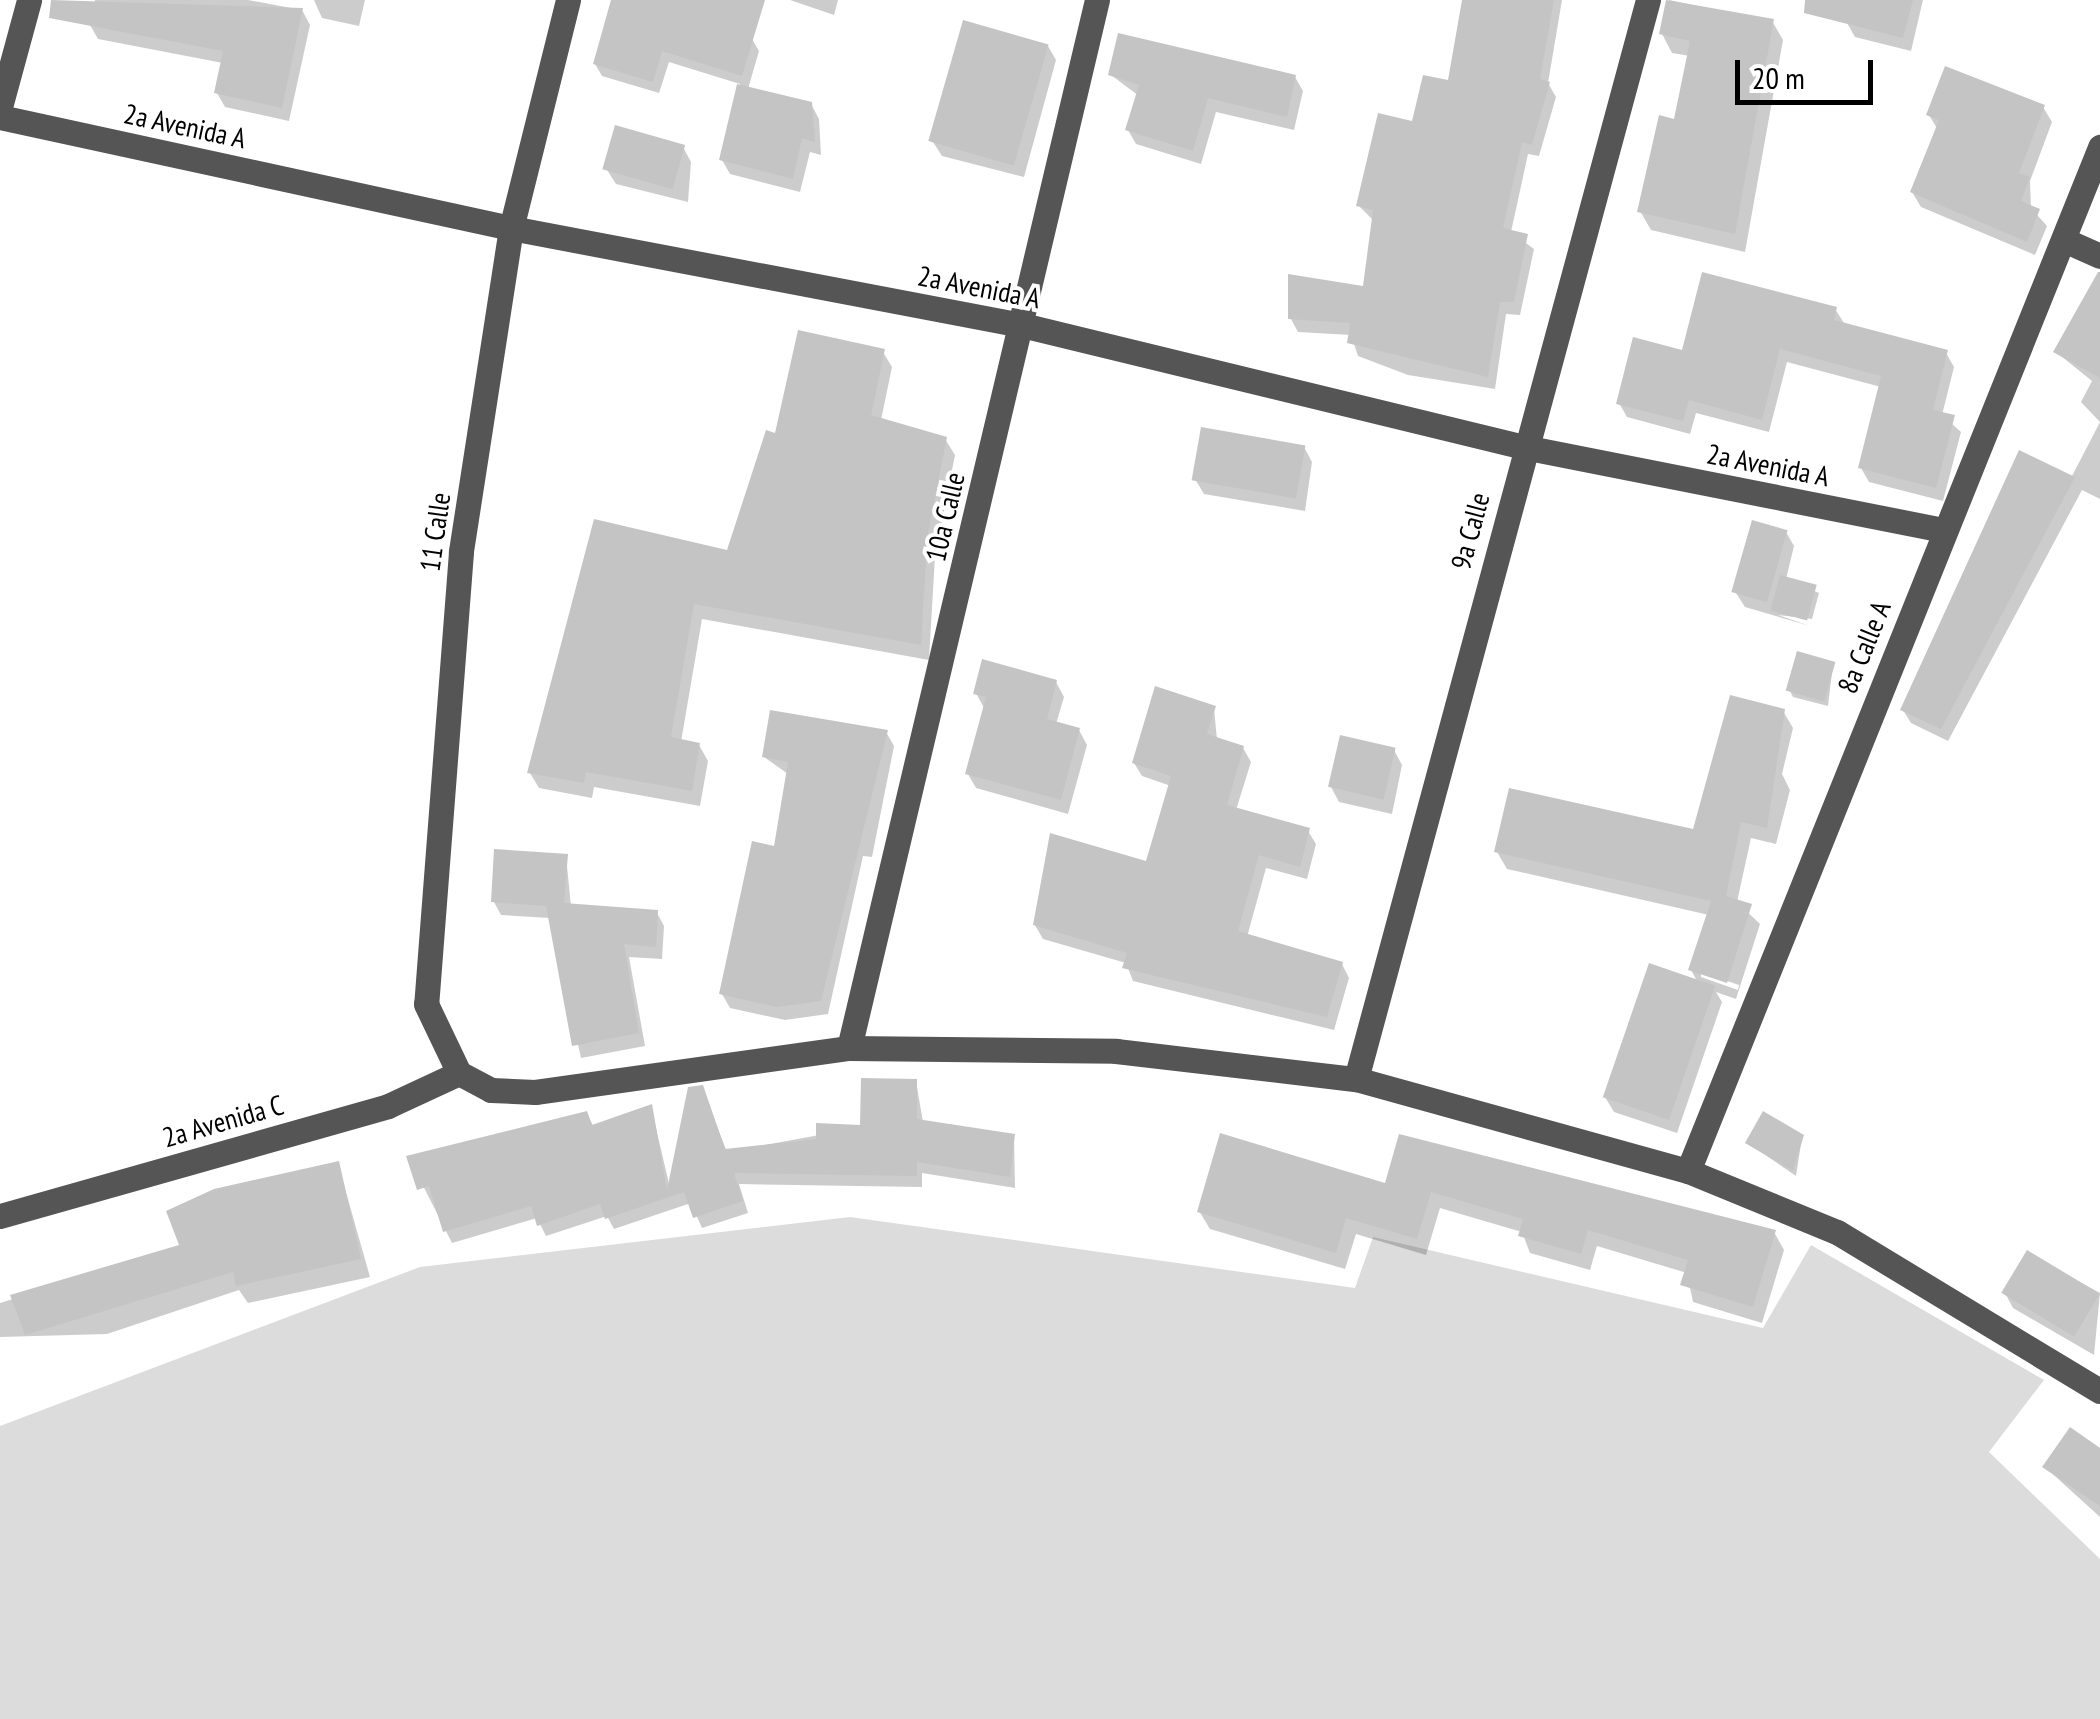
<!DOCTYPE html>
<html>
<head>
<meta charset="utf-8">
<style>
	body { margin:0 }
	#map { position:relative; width:2100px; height:1719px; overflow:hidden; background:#fff; font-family:"PT Sans Narrow",sans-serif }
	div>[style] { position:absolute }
	.green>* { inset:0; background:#dcdcdc }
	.shadow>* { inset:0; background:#0003 }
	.building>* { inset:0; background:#c4c4c4; transform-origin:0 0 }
	.minor>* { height:25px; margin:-12.5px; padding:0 12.5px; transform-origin:12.5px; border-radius:12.5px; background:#555 }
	span { translate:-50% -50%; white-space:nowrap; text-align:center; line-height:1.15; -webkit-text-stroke:8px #fff; paint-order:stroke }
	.street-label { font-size:28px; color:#000 }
	.scale { position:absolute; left:1735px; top:60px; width:138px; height:45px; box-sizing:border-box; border:5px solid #000; border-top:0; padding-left:12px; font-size:30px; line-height:35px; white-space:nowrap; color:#000; -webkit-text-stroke:8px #fff; paint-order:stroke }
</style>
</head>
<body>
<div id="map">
	<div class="green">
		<div style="clip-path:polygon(850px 1217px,1355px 1288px,1373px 1237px,1763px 1328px,1811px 1245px,2044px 1380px,1989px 1452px,2100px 1559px,2100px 1719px,0 1719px,0 1426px,420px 1267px)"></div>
	</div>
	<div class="shadow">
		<div style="clip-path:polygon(95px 0,248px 0,302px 10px,310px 25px,289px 121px,225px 107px,217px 93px,223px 63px,98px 39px,90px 25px)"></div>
		<div style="clip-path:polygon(314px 0,365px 0,359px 26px,322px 18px)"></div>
		<div style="clip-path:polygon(621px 0,708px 0,752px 39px,759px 51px,748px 89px,811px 104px,819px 119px,821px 155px,810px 152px,800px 192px,730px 174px,722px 160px,740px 84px,669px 62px,659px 93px,602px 76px,595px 64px)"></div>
		<div style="clip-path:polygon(790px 0,838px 0,834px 15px)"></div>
		<div style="clip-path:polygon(1464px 0,1562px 0,1548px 83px,1556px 97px,1539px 156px,1528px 154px,1511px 232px,1534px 249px,1520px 315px,1506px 314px,1495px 389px,1408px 375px,1358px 356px,1351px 335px,1298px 332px,1291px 319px,1365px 289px,1374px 221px,1359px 206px,1450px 83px)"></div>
		<div style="clip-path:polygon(1669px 0,1772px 21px,1783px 40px,1745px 252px,1651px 230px,1640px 211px,1676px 122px,1690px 56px,1672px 53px,1662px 34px)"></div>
		<div style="clip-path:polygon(1852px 0,1923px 0,1911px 51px,1855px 37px,1847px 23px)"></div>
		<div style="clip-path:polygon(1048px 46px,1056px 60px,1024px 177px,942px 156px,933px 142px)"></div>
		<div style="clip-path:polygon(1111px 75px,1295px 77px,1303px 91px,1294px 130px,1216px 112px,1201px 164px,1136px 144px,1128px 130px,1139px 96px)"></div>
		<div style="clip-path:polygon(2043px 107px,2052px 122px,2030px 181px,2031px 208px,2047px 226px,2035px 255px,1921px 207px,1912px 192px,1938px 130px,1929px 115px)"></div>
		<div style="clip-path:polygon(683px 147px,691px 162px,688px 202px,616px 184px,607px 170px)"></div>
		<div style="clip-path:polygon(1835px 309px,1844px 323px,1946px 353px,1954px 367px,1942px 415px,1961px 432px,1943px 501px,1869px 482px,1861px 468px,1881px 387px,1787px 362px,1769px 432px,1696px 413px,1690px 434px,1627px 417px,1619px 403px,1684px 353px)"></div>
		<div style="clip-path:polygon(2100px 309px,2100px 422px,2081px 402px,2092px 381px,2056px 352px)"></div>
		<div style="clip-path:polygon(883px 352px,892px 367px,881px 420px,945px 439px,955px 455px,935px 556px,929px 660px,702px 619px,681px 742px,699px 745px,708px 761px,700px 806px,594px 787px,592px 798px,539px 788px,530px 773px,729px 553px,776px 436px)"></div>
		<div style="clip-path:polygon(2100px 422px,2100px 499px,2082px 490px,1948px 741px,1911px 723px,1903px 710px,2071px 478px)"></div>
		<div style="clip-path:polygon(1304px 447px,1312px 462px,1305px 511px,1204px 494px,1195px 479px)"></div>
		<div style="clip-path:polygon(1786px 532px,1794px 546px,1786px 579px,1819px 593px,1812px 619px,1778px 615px,1810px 626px,1745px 607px,1736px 593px)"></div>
		<div style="clip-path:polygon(1833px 664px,1828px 706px,1793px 697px,1790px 691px)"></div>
		<div style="clip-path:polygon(1056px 682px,1064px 697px,1056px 724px,1079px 730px,1087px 745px,1068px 814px,976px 788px,968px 774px,984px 708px,976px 693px)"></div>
		<div style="clip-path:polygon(1214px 708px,1217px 740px,1243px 748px,1251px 762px,1236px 810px,1308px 831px,1316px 844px,1307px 879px,1266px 868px,1247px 937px,1342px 964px,1349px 978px,1334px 1030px,1133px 981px,1126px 963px,1043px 939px,1035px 925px,1148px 864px,1171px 786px,1142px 776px,1134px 763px)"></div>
		<div style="clip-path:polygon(evenodd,1783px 711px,1793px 728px,1782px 774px,1790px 790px,1776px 844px,1751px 838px,1737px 902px,1760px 924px,1736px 999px,1716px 992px,1722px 1002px,1677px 1133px,1614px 1112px,1605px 1097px,1698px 983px,1691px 970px,1709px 915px,1507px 869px,1497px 852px,1695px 832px,1783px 711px,1701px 972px,1739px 985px,1738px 990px,1701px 977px,1701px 972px)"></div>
		<div style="clip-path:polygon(886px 732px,894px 746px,872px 857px,863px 856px,828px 1014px,785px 1020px,730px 1008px,722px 994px,776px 849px,788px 774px,764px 757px)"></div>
		<div style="clip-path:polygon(1394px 750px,1402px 765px,1392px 814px,1339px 802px,1331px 787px)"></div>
		<div style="clip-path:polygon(566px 856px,571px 906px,657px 913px,664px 926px,662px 959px,629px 957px,645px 1046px,581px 1058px,550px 918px,501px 915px,494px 902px)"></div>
		<div style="clip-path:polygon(916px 1081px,923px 1122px,1014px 1136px,1015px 1188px,922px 1173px,922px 1187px,739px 1184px,748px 1213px,702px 1228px,691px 1203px,614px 1229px,607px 1216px,546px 1236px,537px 1218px,452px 1243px,409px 1158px,586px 1113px,594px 1127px,651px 1107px,670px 1188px,702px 1088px,727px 1152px,863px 1127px)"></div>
		<div style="clip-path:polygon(1802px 1137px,1796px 1176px,1748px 1143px)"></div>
		<div style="clip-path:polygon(338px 1164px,370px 1277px,248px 1303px,239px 1290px,107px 1334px,0 1337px,0 1303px,182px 1247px)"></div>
		<div style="clip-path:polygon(1387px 1186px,1774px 1232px,1784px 1250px,1762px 1323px,1693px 1302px,1687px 1273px,1597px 1246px,1590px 1270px,1530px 1253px,1522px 1232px,1440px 1208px,1426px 1255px,1356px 1234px,1345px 1269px,1210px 1229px,1199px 1211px)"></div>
		<div style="clip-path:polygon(2028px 1254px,2100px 1293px,2094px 1355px,2013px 1308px,2005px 1293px)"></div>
		<div style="clip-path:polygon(2100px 1450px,2100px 1517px,2045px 1467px)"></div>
	</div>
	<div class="building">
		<div style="clip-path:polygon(51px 0,303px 8px,282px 108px,214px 93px,223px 51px,49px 18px)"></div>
		<div style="clip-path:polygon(611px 0,765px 0,742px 76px,662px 51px,653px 82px,593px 64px)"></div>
		<div style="clip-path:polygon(1462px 0,1554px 0,1540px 79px,1550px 82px,1532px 145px,1522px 142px,1503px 228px,1528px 234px,1514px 302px,1500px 302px,1488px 377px,1347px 343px,1350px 323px,1288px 319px,1288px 274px,1363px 286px,1373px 210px,1356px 206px,1378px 113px,1412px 121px,1423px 75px,1448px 80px)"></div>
		<div style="clip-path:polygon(1666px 0,1774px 19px,1735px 234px,1637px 212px,1659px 115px,1674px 119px,1690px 41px,1659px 34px)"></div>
		<div style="clip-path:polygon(1805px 0,1913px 0,1903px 38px,1804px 13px)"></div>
		<div style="left:963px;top:20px;width:89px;height:126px;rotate:16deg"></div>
		<div style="clip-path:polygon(1118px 33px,1296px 75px,1287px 117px,1208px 98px,1193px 151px,1125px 130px,1139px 85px,1108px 75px)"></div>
		<div style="clip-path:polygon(1945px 66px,2045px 105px,2019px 173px,2030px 177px,2021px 201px,2040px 209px,2027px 242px,1910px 192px,1939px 120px,1926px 115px)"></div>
		<div style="clip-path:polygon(737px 84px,812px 102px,815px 142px,802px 138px,793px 179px,719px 160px)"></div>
		<div style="left:615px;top:125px;width:73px;height:46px;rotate:16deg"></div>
		<div style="clip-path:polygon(1702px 272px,1837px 307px,1834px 320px,1948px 350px,1933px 410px,1955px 415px,1936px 488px,1858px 468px,1881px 376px,1780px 349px,1762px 420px,1689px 400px,1683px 421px,1616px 404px,1633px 337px,1682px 350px)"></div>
		<div style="clip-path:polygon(2098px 272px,2100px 272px,2100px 378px,2053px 352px)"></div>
		<div style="clip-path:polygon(798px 330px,885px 349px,871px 415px,947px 437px,927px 539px,921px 645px,694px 604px,671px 737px,700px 743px,692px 791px,586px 772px,584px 783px,527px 773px,594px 519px,727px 550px,766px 430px,775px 433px)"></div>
		<div style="left:1201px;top:427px;width:106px;height:54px;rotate:10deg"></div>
		<div style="clip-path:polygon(2019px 450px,2075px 477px,1941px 729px,1900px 710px)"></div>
		<div style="left:1752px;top:520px;width:37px;height:75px;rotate:16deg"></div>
		<div style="left:1780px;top:575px;width:38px;height:37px;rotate:15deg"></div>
		<div style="left:1797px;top:651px;width:40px;height:41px;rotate:16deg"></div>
		<div style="clip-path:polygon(982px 659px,1057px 680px,1047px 719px,1080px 728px,1061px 800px,965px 774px,986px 697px,973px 694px)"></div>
		<div style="clip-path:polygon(1155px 686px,1216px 706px,1207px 734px,1244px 746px,1227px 805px,1310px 828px,1300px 867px,1259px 855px,1238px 931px,1343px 962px,1327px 1017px,1122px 968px,1127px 953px,1033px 925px,1050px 833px,1146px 861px,1171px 776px,1132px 763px)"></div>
		<div style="clip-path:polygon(1730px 695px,1785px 709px,1767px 828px,1741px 822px,1726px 896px,1752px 904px,1727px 983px,1688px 970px,1711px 901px,1494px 852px,1509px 788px,1693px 829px)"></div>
		<div style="clip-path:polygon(770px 710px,888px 730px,821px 1001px,776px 1007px,719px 994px,752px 841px,774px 846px,788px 762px,762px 757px)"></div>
		<div style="left:1340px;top:735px;width:57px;height:53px;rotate:13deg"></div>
		<div style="clip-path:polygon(494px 849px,568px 854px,564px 903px,658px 910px,656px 947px,624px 944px,639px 1033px,572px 1046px,546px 906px,491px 902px)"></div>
		<div style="left:1649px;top:963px;width:70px;height:142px;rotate:19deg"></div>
		<div style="clip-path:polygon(861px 1078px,917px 1079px,917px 1119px,1015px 1134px,1010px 1177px,917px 1162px,917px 1176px,734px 1173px,743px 1201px,693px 1218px,684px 1192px,605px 1219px,600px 1204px,537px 1226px,531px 1206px,443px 1232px,429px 1186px,417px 1190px,406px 1156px,587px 1111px,592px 1125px,652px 1104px,667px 1190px,688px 1087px,703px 1085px,725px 1149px,816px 1139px,816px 1123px,860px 1125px)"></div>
		<div style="clip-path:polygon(1763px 1111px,1804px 1135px,1793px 1171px,1745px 1143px)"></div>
		<div style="clip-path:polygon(1220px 1133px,1385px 1183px,1399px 1134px,1776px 1230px,1753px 1307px,1680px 1285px,1688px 1260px,1588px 1230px,1581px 1254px,1518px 1236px,1523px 1219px,1431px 1192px,1417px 1239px,1346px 1218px,1336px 1253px,1197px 1212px)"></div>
		<div style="clip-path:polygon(339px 1161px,361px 1259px,236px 1286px,233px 1272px,25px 1335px,10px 1295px,179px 1245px,166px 1211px,214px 1189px)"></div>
		<div style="left:2027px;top:1250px;width:85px;height:50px;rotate:31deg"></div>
		<div style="clip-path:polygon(2070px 1427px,2100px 1448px,2100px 1506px,2042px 1467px)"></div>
	</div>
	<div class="minor">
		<div style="left:568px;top:0;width:235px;rotate:104deg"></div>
		<div style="left:511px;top:228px;width:328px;rotate:98.8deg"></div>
		<div style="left:461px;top:552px;width:453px;rotate:94.4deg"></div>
		<div style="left:426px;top:1004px;width:76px;rotate:64.4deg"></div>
		<div style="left:459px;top:1073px;width:36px;rotate:28deg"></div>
		<div style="left:491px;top:1090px;width:44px;rotate:2.6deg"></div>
		<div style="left:535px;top:1092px;width:317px;rotate:-8deg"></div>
		<div style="left:849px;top:1048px;width:267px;rotate:0.6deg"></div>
		<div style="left:1116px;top:1051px;width:242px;rotate:6.7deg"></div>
		<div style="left:1356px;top:1079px;width:345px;rotate:15.5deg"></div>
		<div style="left:1688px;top:1171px;width:161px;rotate:22.3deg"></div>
		<div style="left:1837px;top:1232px;width:307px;rotate:31.2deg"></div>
		<div style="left:0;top:107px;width:111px;rotate:-74.8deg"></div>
		<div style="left:0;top:117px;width:523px;rotate:12.26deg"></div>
		<div style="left:511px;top:228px;width:520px;rotate:10.75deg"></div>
		<div style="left:1022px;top:325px;width:517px;rotate:13.66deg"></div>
		<div style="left:1524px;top:447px;width:426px;rotate:11.2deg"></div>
		<div style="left:2064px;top:240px;width:39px;rotate:24deg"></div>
		<div style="left:849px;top:1048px;width:1077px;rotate:-76.69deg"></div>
		<div style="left:1356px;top:1079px;width:1118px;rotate:-74.86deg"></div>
		<div style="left:1688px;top:1171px;width:1104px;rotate:-68.08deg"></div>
		<div style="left:0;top:1216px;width:403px;rotate:-15.8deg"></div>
		<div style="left:388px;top:1106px;width:78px;rotate:-24.9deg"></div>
	</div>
	<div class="street-label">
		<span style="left:185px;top:126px;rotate:12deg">2a Avenida A</span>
		<span style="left:979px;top:287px;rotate:11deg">2a Avenida A</span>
		<span style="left:1768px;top:465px;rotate:11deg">2a Avenida A</span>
		<span style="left:945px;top:517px;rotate:-77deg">10a Calle</span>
		<span style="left:1470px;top:531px;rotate:-75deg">9a Calle</span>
		<span style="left:435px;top:532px;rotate:-82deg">11 Calle</span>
		<span style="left:1864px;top:647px;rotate:-68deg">8a Calle A</span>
		<span style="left:223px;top:1121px;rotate:-16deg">2a Avenida C</span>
	</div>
	<div class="scale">20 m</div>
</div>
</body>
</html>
